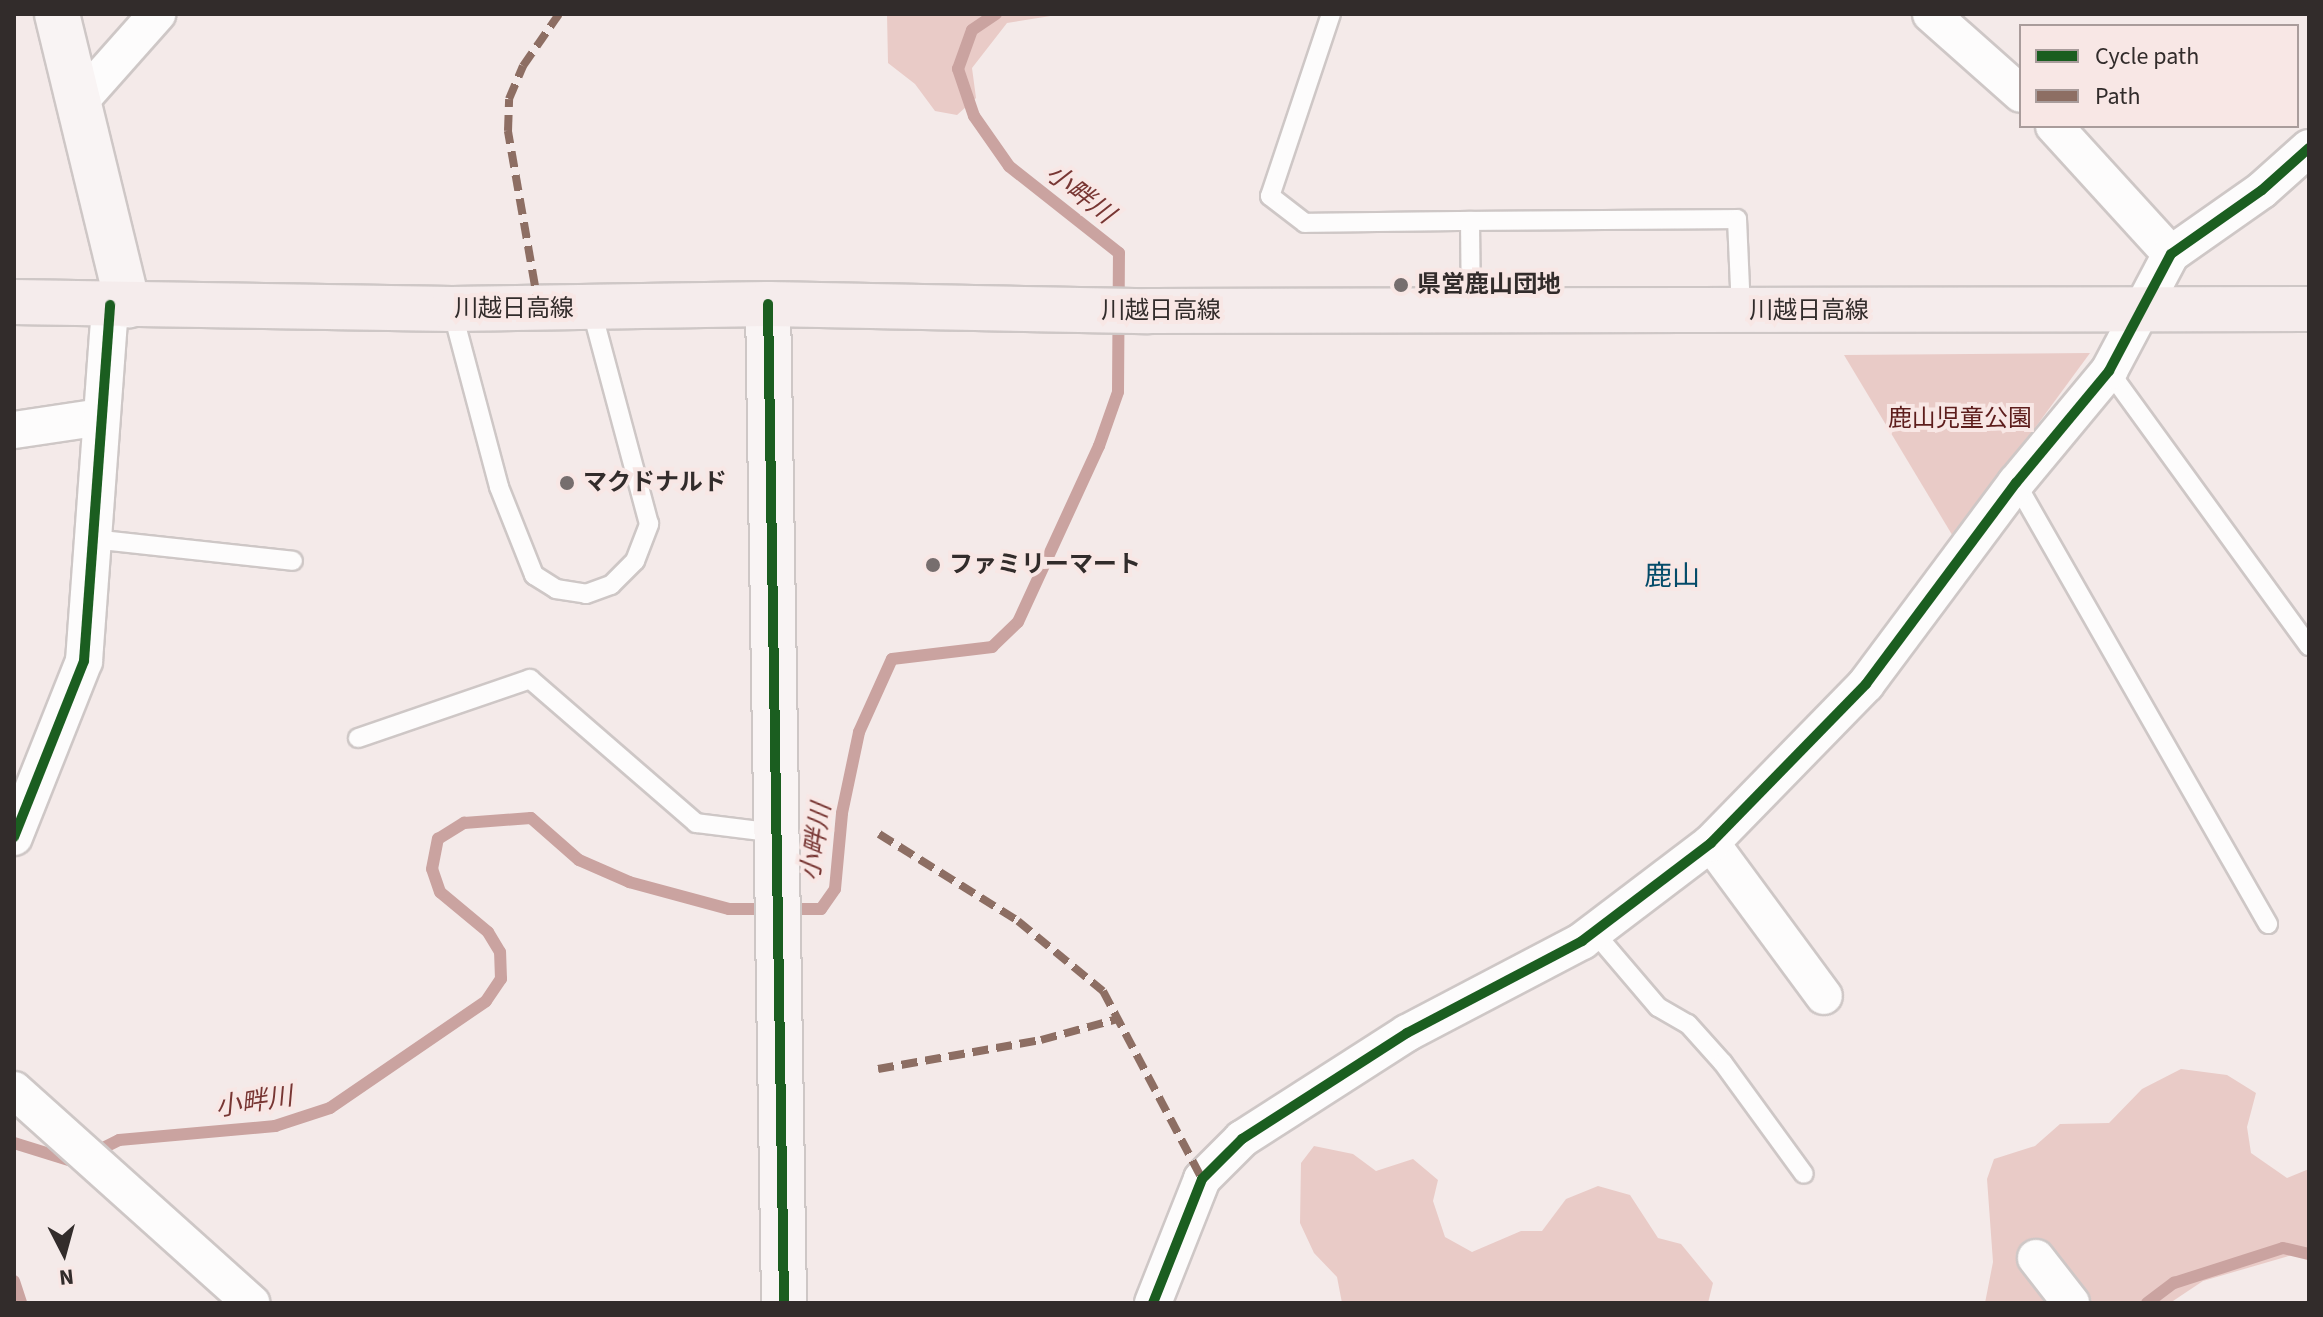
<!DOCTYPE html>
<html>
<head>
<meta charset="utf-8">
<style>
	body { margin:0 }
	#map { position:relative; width:2323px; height:1317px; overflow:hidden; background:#f4eae9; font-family:"Source Sans 3","Noto Sans JP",sans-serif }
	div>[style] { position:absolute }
	.green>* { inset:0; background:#e9cbc7 }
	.stream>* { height:12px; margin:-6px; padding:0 6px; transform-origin:6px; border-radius:6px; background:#caa3a0 }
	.roads { filter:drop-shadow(2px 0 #cec7c6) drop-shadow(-2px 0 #cec7c6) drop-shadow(0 2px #cec7c6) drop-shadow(0 -2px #cec7c6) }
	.lane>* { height:18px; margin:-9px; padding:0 9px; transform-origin:9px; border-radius:9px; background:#fdfcfc }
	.street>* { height:36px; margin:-18px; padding:0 18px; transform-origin:18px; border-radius:18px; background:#fdfcfc }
	.secondary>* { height:44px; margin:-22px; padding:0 22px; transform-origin:22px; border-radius:22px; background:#f9f4f4 }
	.primary>* { height:44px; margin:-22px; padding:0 22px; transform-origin:22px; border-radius:22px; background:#f5ecec }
	.quiet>* { height:8px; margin-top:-4px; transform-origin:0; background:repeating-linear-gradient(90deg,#8d6e63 0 16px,transparent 0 24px) }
	.cycleway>* { height:10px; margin:-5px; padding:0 5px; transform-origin:5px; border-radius:5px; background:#1b5e20 }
	.dots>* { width:22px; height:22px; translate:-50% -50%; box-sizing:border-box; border:4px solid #f8e7e5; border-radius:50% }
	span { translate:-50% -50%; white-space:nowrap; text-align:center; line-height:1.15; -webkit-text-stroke:8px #f8e7e5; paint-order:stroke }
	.poi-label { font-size:24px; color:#322c2b; font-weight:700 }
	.left { translate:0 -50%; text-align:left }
	.street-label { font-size:24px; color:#322c2b }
	.park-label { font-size:24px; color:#5d1d1c }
	.water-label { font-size:26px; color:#783633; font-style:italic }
	.quarter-label { font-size:28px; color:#054b69 }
	.frame { position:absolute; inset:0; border:16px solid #322c2b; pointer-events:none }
	.legend { position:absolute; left:2019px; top:24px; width:280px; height:104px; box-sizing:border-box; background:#f8e7e5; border:2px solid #a99c9b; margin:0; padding:10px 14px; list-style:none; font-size:24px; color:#322c2b }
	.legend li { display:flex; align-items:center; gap:16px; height:40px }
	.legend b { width:40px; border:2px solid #a99c9b }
	.north { position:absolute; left:24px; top:1213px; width:80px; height:80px; -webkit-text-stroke:6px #f8e7e5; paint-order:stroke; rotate:174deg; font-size:22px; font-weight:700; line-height:32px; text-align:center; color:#322c2b }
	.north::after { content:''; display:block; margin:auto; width:28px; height:36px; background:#322c2b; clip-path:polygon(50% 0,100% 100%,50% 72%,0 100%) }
</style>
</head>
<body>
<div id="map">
	<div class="green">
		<div style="clip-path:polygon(887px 14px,1063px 14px,1007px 23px,972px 68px,976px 98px,957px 115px,935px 111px,915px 84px,888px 63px)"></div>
		<div style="clip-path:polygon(2090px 353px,1954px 538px,1844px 355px)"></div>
		<div style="clip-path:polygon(2181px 1069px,2227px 1075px,2256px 1093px,2247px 1127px,2251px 1153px,2287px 1178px,2309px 1169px,2309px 1250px,2203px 1281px,2170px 1303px,1985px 1303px,1993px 1262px,1987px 1179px,1994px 1159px,2035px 1146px,2060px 1124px,2109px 1123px,2142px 1089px)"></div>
		<div style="clip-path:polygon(1314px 1146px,1353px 1154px,1376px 1171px,1413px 1159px,1438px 1180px,1433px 1201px,1445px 1237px,1472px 1252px,1521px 1231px,1542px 1231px,1566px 1199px,1598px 1186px,1630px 1195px,1658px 1238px,1681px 1244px,1713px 1283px,1708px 1303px,1342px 1303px,1337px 1277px,1314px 1253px,1300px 1223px,1301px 1163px)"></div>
	</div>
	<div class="stream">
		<div style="left:14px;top:1143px;width:64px;rotate:17.3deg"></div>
		<div style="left:75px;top:1162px;width:49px;rotate:-26.6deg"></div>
		<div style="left:119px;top:1140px;width:157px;rotate:-5.1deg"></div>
		<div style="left:275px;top:1126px;width:58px;rotate:-18.1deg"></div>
		<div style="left:330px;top:1108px;width:189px;rotate:-34.4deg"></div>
		<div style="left:486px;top:1001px;width:27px;rotate:-56deg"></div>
		<div style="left:501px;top:979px;width:27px;rotate:-92deg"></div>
		<div style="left:500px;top:952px;width:23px;rotate:-121deg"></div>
		<div style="left:488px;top:932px;width:62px;rotate:-140.2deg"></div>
		<div style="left:440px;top:892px;width:24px;rotate:-109deg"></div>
		<div style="left:432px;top:869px;width:31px;rotate:-79deg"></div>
		<div style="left:438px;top:839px;width:31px;rotate:-32deg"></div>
		<div style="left:464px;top:823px;width:67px;rotate:-4.3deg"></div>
		<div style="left:531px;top:818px;width:64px;rotate:41.2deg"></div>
		<div style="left:579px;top:860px;width:55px;rotate:23.7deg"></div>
		<div style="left:629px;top:882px;width:104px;rotate:15.1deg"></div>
		<div style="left:729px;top:909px;width:92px"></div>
		<div style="left:821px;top:909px;width:24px;rotate:-55deg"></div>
		<div style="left:835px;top:889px;width:76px;rotate:-84.7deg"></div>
		<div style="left:842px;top:813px;width:83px;rotate:-78.1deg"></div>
		<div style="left:859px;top:732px;width:80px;rotate:-65.7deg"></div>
		<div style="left:892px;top:659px;width:101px;rotate:-6.8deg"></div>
		<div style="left:992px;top:647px;width:36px;rotate:-44deg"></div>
		<div style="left:1018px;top:622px;width:194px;rotate:-65.3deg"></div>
		<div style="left:1099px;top:446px;width:57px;rotate:-70.6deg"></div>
		<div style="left:1118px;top:392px;width:139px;rotate:-89.6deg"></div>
		<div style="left:1119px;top:253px;width:140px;rotate:-141.7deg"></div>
		<div style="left:1009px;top:166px;width:61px;rotate:-125deg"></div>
		<div style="left:974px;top:116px;width:50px;rotate:-108.8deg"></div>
		<div style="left:958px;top:69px;width:41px;rotate:-70.3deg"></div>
		<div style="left:972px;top:30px;width:29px;rotate:-34deg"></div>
		<div style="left:14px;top:1281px;width:23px;rotate:72deg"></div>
		<div style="left:2147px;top:1303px;width:34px;rotate:-37deg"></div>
		<div style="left:2174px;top:1283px;width:114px;rotate:-17.8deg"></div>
		<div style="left:2283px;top:1248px;width:27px;rotate:13deg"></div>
	</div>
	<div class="roads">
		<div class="lane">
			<div style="left:1331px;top:14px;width:192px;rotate:108.5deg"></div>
			<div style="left:1270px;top:196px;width:44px;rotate:37.6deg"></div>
			<div style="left:1305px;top:223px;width:165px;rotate:-0.7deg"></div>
			<div style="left:1470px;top:221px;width:91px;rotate:89.4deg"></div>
			<div style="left:1470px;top:221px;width:267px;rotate:-0.4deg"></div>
			<div style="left:1737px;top:219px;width:93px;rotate:87.5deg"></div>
			<div style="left:452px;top:310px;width:183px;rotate:75.1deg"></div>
			<div style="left:499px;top:487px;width:95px;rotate:68.3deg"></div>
			<div style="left:534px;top:575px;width:26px;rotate:32deg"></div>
			<div style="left:556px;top:589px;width:30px;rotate:9deg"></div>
			<div style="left:586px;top:594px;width:27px;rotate:-20deg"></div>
			<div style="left:611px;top:585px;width:34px;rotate:-45deg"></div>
			<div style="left:635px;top:561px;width:40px;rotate:-69deg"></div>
			<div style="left:649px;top:524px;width:224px;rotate:-105deg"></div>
			<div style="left:2109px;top:371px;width:340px;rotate:54deg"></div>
			<div style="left:2016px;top:483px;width:508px;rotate:60.26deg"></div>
			<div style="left:92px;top:539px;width:202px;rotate:6.2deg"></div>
			<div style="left:358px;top:738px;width:182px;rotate:-18.9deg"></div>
			<div style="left:530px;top:679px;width:220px;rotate:40.9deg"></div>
			<div style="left:696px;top:823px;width:81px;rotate:7.1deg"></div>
			<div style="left:1594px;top:932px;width:99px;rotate:49.5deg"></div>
			<div style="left:1658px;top:1007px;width:34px;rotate:30deg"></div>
			<div style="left:1688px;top:1024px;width:52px;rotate:48.1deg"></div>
			<div style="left:1723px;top:1063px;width:137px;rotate:53.9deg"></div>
		</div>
		<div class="street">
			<div style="left:1931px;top:14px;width:120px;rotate:41.6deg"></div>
			<div style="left:79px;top:102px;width:118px;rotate:-48.4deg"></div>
			<div style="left:2054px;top:126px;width:173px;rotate:47.6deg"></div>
			<div style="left:14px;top:430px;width:88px;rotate:-8.5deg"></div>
			<div style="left:14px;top:837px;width:189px;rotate:-68.3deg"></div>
			<div style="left:84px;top:661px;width:357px;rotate:-85.8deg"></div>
			<div style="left:1711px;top:843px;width:190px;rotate:53.6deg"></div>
			<div style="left:14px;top:1090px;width:319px;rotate:41.9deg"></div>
			<div style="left:2036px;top:1258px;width:57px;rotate:52.1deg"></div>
			<div style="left:1153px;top:1303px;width:133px;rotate:-68.4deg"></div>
			<div style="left:1202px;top:1179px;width:57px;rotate:-45deg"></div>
			<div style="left:1242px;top:1139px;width:196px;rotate:-32.7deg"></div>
			<div style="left:1407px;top:1033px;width:198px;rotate:-27.7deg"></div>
			<div style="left:1582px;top:941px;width:162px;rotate:-37.2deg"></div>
			<div style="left:1711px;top:843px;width:222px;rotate:-45.7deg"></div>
			<div style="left:1866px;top:684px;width:251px;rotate:-53.3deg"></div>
			<div style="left:2016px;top:483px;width:146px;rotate:-50.3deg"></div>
			<div style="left:2109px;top:371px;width:132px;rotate:-62.1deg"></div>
			<div style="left:2171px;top:254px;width:111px;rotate:-35.1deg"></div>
			<div style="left:2262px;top:190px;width:63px;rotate:-41.8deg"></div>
		</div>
		<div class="secondary">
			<div style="left:57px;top:14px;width:300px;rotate:76.3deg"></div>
			<div style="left:768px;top:304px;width:999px;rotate:89.08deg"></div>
		</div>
		<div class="primary">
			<div style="left:14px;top:302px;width:438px;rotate:0.9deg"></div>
			<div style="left:452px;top:309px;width:316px;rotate:-0.9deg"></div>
			<div style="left:768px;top:304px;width:380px;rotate:1.1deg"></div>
			<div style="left:1148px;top:311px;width:1161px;rotate:-0.1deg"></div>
		</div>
	</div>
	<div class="quiet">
		<div style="left:539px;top:309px;width:181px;rotate:-99.9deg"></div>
		<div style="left:508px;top:131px;width:32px;rotate:-88deg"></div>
		<div style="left:509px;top:99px;width:36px;rotate:-67deg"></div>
		<div style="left:523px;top:66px;width:63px;rotate:-55.3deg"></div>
		<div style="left:879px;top:834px;width:164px;rotate:32deg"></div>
		<div style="left:1018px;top:921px;width:110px;rotate:39.5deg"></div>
		<div style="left:1103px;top:991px;width:212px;rotate:62.2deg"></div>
		<div style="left:878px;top:1069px;width:166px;rotate:-10.1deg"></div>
		<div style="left:1041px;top:1040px;width:79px;rotate:-15.4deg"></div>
	</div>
	<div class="cycleway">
		<div style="left:768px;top:304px;width:999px;rotate:89.08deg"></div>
		<div style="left:14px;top:837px;width:189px;rotate:-68.3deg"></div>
		<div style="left:84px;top:661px;width:357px;rotate:-85.8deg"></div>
		<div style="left:1153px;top:1303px;width:133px;rotate:-68.4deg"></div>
		<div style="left:1202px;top:1179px;width:57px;rotate:-45deg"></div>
		<div style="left:1242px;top:1139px;width:196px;rotate:-32.7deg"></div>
		<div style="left:1407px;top:1033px;width:198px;rotate:-27.7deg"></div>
		<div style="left:1582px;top:941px;width:162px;rotate:-37.2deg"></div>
		<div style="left:1711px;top:843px;width:222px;rotate:-45.7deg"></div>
		<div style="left:1866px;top:684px;width:251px;rotate:-53.3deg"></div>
		<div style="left:2016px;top:483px;width:146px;rotate:-50.3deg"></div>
		<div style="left:2109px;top:371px;width:132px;rotate:-62.1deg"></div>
		<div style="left:2171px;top:254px;width:111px;rotate:-35.1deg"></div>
		<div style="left:2262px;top:190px;width:63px;rotate:-41.8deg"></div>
	</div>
	<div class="dots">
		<div style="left:1401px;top:285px;background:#766e6e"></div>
		<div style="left:567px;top:483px;background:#766e6e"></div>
		<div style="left:933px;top:565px;background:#766e6e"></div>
	</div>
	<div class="poi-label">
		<span class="left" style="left:1417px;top:285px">県営鹿山団地</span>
		<span class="left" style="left:583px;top:483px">マクドナルド</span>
		<span class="left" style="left:949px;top:565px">ファミリーマート</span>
	</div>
	<div class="street-label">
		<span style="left:514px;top:309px">川越日高線</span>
		<span style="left:1161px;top:311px">川越日高線</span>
		<span style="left:1809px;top:311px">川越日高線</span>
	</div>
	<div class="park-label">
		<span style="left:1960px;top:419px">鹿山児童公園</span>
	</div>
	<div class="water-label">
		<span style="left:1080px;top:194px;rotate:38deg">小畔川</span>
		<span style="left:816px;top:842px;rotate:-81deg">小畔川</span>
		<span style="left:254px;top:1102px;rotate:-9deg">小畔川</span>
	</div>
	<div class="quarter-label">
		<span style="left:1672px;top:576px">鹿山</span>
	</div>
	<div class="frame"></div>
	<ul class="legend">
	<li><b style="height:10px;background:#1b5e20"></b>Cycle path</li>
	<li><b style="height:10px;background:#8d6e63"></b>Path</li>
	</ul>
	<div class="north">N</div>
</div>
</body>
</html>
